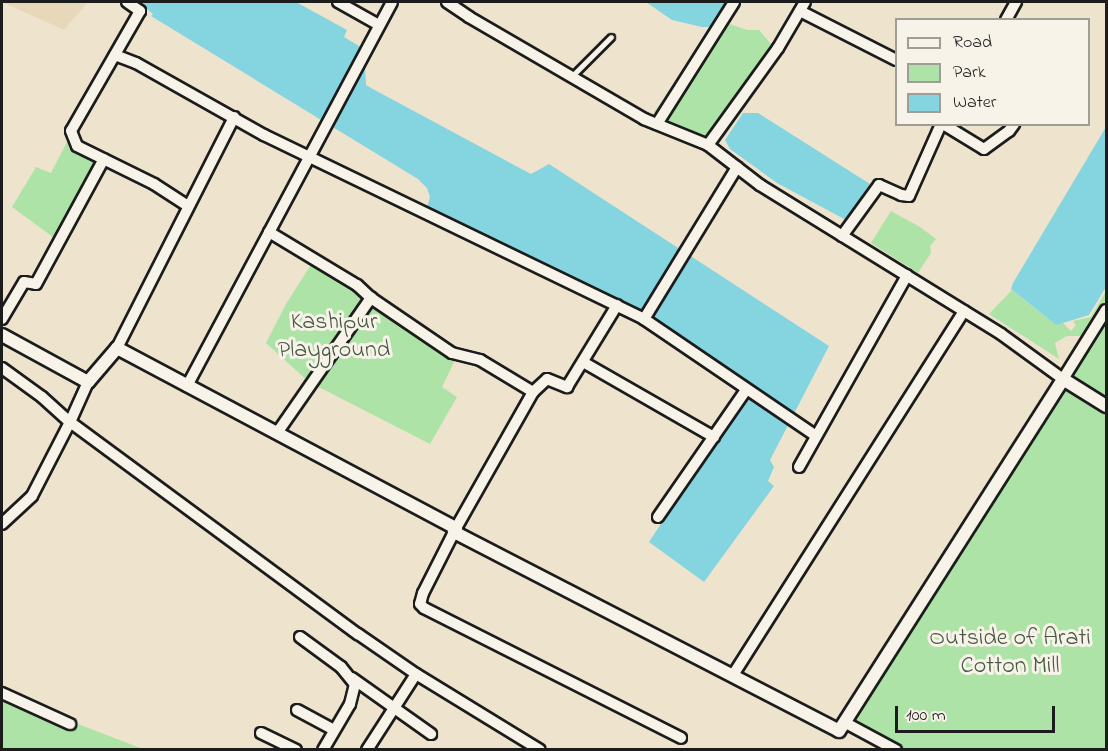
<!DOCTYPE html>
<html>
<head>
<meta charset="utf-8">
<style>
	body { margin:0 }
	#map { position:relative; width:1108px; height:751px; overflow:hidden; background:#eee3cd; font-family:"Indie Flower",sans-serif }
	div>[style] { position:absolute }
	.built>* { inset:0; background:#e8d8ba }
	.green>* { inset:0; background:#ade3a6 }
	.water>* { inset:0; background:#85d5e1 }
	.roads { filter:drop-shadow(2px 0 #1c1c1c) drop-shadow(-2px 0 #1c1c1c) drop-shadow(0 2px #1c1c1c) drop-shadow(0 -2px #1c1c1c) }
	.service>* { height:5px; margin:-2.5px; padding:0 2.5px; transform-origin:2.5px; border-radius:2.5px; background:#f7f3e8 }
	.minor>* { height:10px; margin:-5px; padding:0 5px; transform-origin:5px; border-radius:5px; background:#f7f3e8 }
	.tertiary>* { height:12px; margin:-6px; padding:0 6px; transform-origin:6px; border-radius:6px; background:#f7f3e8 }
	span { translate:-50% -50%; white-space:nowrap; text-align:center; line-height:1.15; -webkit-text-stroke:6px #f7f3e8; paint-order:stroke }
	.park-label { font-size:24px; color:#485845 }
	.frame { position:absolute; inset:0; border:3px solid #1c1c1c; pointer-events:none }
	.legend { position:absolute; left:895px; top:18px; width:195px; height:108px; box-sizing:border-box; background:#f7f3e8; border:2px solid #9f9d96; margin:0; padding:8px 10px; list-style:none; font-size:18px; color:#1c1c1c }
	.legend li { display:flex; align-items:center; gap:12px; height:30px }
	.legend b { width:30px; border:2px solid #9f9d96 }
	.scale { position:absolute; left:895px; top:706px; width:160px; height:27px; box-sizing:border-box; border:3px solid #1c1c1c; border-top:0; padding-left:8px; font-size:18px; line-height:21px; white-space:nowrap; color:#1c1c1c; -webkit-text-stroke:4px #f7f3e8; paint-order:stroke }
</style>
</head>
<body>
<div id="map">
	<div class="built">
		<div style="clip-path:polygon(2px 2px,88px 2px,64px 30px)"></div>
	</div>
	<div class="green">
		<div style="clip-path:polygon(721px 21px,747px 30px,759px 30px,771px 44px,772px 51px,708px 136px,700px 138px,683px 128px,668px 125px,654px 112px)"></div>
		<div style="clip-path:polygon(68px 140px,102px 158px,57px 240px,12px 207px,36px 167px,51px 173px)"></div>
		<div style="clip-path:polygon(891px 211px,920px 227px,936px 239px,930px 246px,931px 253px,918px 273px,871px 243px)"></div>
		<div style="clip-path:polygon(312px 263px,455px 360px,442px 387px,457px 397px,430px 444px,309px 382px,266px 343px,286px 304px)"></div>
		<div style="clip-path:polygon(1012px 290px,1056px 325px,1062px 322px,1071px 331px,1076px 325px,1073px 321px,1091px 317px,1106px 291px,1106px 304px,1086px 336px,1067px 336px,1055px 343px,1059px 359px,989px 314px)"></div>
		<div style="clip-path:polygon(1106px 319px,1106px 398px,1072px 376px)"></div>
		<div style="clip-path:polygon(1066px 389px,1106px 413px,1106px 749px,894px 749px,847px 728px)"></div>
		<div style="clip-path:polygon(2px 695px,143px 749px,2px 749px)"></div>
	</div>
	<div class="water">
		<div style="clip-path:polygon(138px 2px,296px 2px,347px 30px,344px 37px,364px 49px,366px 85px,371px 88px,531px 174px,549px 164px,829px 346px,770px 460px,774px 467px,768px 481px,774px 486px,704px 582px,649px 542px,751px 387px,618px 302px,427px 207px,430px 197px,427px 188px,418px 179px,151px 16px,153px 14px)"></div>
		<div style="clip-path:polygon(646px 2px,728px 2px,712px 27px,702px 27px,672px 20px)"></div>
		<div style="clip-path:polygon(743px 113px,758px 113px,870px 184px,846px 220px,777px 183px,730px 149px,725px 140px)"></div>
		<div style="clip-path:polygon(1106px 127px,1106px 287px,1089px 315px,1056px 325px,1011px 289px,1013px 283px)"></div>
	</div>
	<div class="roads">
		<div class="service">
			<div style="left:572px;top:76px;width:55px;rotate:-45deg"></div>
		</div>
		<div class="minor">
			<div style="left:127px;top:2px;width:16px;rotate:35deg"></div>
			<div style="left:140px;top:11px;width:138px;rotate:119.9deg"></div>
			<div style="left:71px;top:131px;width:16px;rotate:68deg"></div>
			<div style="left:77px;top:146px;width:86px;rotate:26.3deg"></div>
			<div style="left:154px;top:184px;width:40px;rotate:32.9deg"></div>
			<div style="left:338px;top:2px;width:47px;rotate:29.3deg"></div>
			<div style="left:447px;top:2px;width:27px;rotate:34deg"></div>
			<div style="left:469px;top:17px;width:203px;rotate:30.2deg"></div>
			<div style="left:644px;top:119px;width:69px;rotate:22.1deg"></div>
			<div style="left:708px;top:145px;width:66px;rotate:37.6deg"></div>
			<div style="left:760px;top:185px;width:283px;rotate:31.7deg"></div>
			<div style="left:1001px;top:334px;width:77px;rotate:36deg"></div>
			<div style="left:1063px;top:379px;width:81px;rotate:-58.1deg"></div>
			<div style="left:800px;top:11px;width:108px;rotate:27deg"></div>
			<div style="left:1006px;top:20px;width:21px;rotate:-61deg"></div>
			<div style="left:115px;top:55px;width:22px;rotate:21deg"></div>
			<div style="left:136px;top:63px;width:147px;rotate:29.4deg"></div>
			<div style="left:264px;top:135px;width:422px;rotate:25.8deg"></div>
			<div style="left:644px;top:319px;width:207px;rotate:34.2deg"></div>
			<div style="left:657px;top:124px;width:144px;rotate:-57.7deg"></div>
			<div style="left:943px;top:124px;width:48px;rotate:31.4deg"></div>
			<div style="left:984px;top:149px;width:31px;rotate:-36deg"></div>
			<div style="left:1009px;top:131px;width:9px;rotate:-54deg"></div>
			<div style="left:708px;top:145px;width:120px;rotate:-54.2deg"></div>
			<div style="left:778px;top:48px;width:53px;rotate:-59.6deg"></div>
			<div style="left:269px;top:232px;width:103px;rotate:31.1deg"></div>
			<div style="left:357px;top:285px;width:19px;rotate:43deg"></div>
			<div style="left:371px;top:298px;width:98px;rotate:34.2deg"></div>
			<div style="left:452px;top:353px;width:29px;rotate:14deg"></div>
			<div style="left:480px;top:360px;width:62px;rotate:31.1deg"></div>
			<div style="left:533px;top:392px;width:156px;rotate:119.5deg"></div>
			<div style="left:842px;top:236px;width:63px;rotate:-54deg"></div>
			<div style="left:879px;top:185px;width:24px;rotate:24deg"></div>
			<div style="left:901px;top:195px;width:8px;rotate:7deg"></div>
			<div style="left:909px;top:196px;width:79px;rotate:-66deg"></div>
			<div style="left:2px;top:319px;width:43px;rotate:-59.3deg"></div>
			<div style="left:24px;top:282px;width:12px;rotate:9deg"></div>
			<div style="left:36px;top:284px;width:142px;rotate:-61.5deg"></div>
			<div style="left:644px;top:319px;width:178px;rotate:-58.5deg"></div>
			<div style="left:117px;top:348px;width:259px;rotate:-63.1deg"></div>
			<div style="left:583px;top:362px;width:151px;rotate:29.8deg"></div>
			<div style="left:2px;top:368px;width:49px;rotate:35.9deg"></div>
			<div style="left:42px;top:397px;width:38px;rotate:42deg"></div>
			<div style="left:70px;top:422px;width:83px;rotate:117.2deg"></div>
			<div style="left:32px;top:496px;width:41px;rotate:137deg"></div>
			<div style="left:88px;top:382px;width:44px;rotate:114.2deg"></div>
			<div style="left:70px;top:422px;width:358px;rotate:36.4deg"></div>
			<div style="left:358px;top:634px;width:70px;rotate:34.6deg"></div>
			<div style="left:416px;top:674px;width:145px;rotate:31.5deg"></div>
			<div style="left:187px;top:386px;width:435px;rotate:-61.9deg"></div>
			<div style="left:533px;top:392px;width:19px;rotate:-43deg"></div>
			<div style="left:547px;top:379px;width:22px;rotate:22deg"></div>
			<div style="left:567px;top:387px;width:96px;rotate:-58.6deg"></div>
			<div style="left:277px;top:433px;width:165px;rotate:-55.2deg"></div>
			<div style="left:799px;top:467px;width:220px;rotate:-60.6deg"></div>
			<div style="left:658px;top:517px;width:155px;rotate:-55.3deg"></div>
			<div style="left:454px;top:532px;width:68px;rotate:116.9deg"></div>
			<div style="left:423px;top:593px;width:11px;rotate:105deg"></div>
			<div style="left:420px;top:604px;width:6px;rotate:45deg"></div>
			<div style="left:424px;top:608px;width:288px;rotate:26.8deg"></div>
			<div style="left:300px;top:637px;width:51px;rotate:36.2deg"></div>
			<div style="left:341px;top:667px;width:22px;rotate:51deg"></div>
			<div style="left:355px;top:684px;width:21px;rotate:104deg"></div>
			<div style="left:350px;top:704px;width:53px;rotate:120.4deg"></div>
			<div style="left:733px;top:675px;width:431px;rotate:-57.6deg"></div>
			<div style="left:352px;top:678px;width:97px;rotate:35.3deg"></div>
			<div style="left:2px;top:693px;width:75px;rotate:24.5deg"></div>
			<div style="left:297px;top:710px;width:42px;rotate:28.4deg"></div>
			<div style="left:844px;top:722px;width:59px;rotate:28.3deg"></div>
			<div style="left:261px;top:733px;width:39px;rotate:26deg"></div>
			<div style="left:367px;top:750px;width:90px;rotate:-57.2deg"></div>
		</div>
		<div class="tertiary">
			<div style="left:2px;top:335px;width:98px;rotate:28.7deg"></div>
			<div style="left:88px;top:382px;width:45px;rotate:-49.5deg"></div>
			<div style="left:117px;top:348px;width:384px;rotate:28deg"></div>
			<div style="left:456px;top:528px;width:4px;rotate:117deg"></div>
			<div style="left:454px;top:532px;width:433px;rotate:27.3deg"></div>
			<div style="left:839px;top:731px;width:417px;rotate:-57.5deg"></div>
			<div style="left:1063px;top:379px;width:51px;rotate:32.1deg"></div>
		</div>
	</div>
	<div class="park-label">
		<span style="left:334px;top:337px">Kashipur<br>Playground</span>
		<span style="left:1010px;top:653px">Outside of Arati<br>Cotton Mill</span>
	</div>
	<div class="frame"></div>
	<ul class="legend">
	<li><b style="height:8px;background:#f7f3e8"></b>Road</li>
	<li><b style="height:16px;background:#ade3a6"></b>Park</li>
	<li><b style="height:16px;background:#85d5e1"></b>Water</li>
	</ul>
	<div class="scale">100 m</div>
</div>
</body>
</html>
